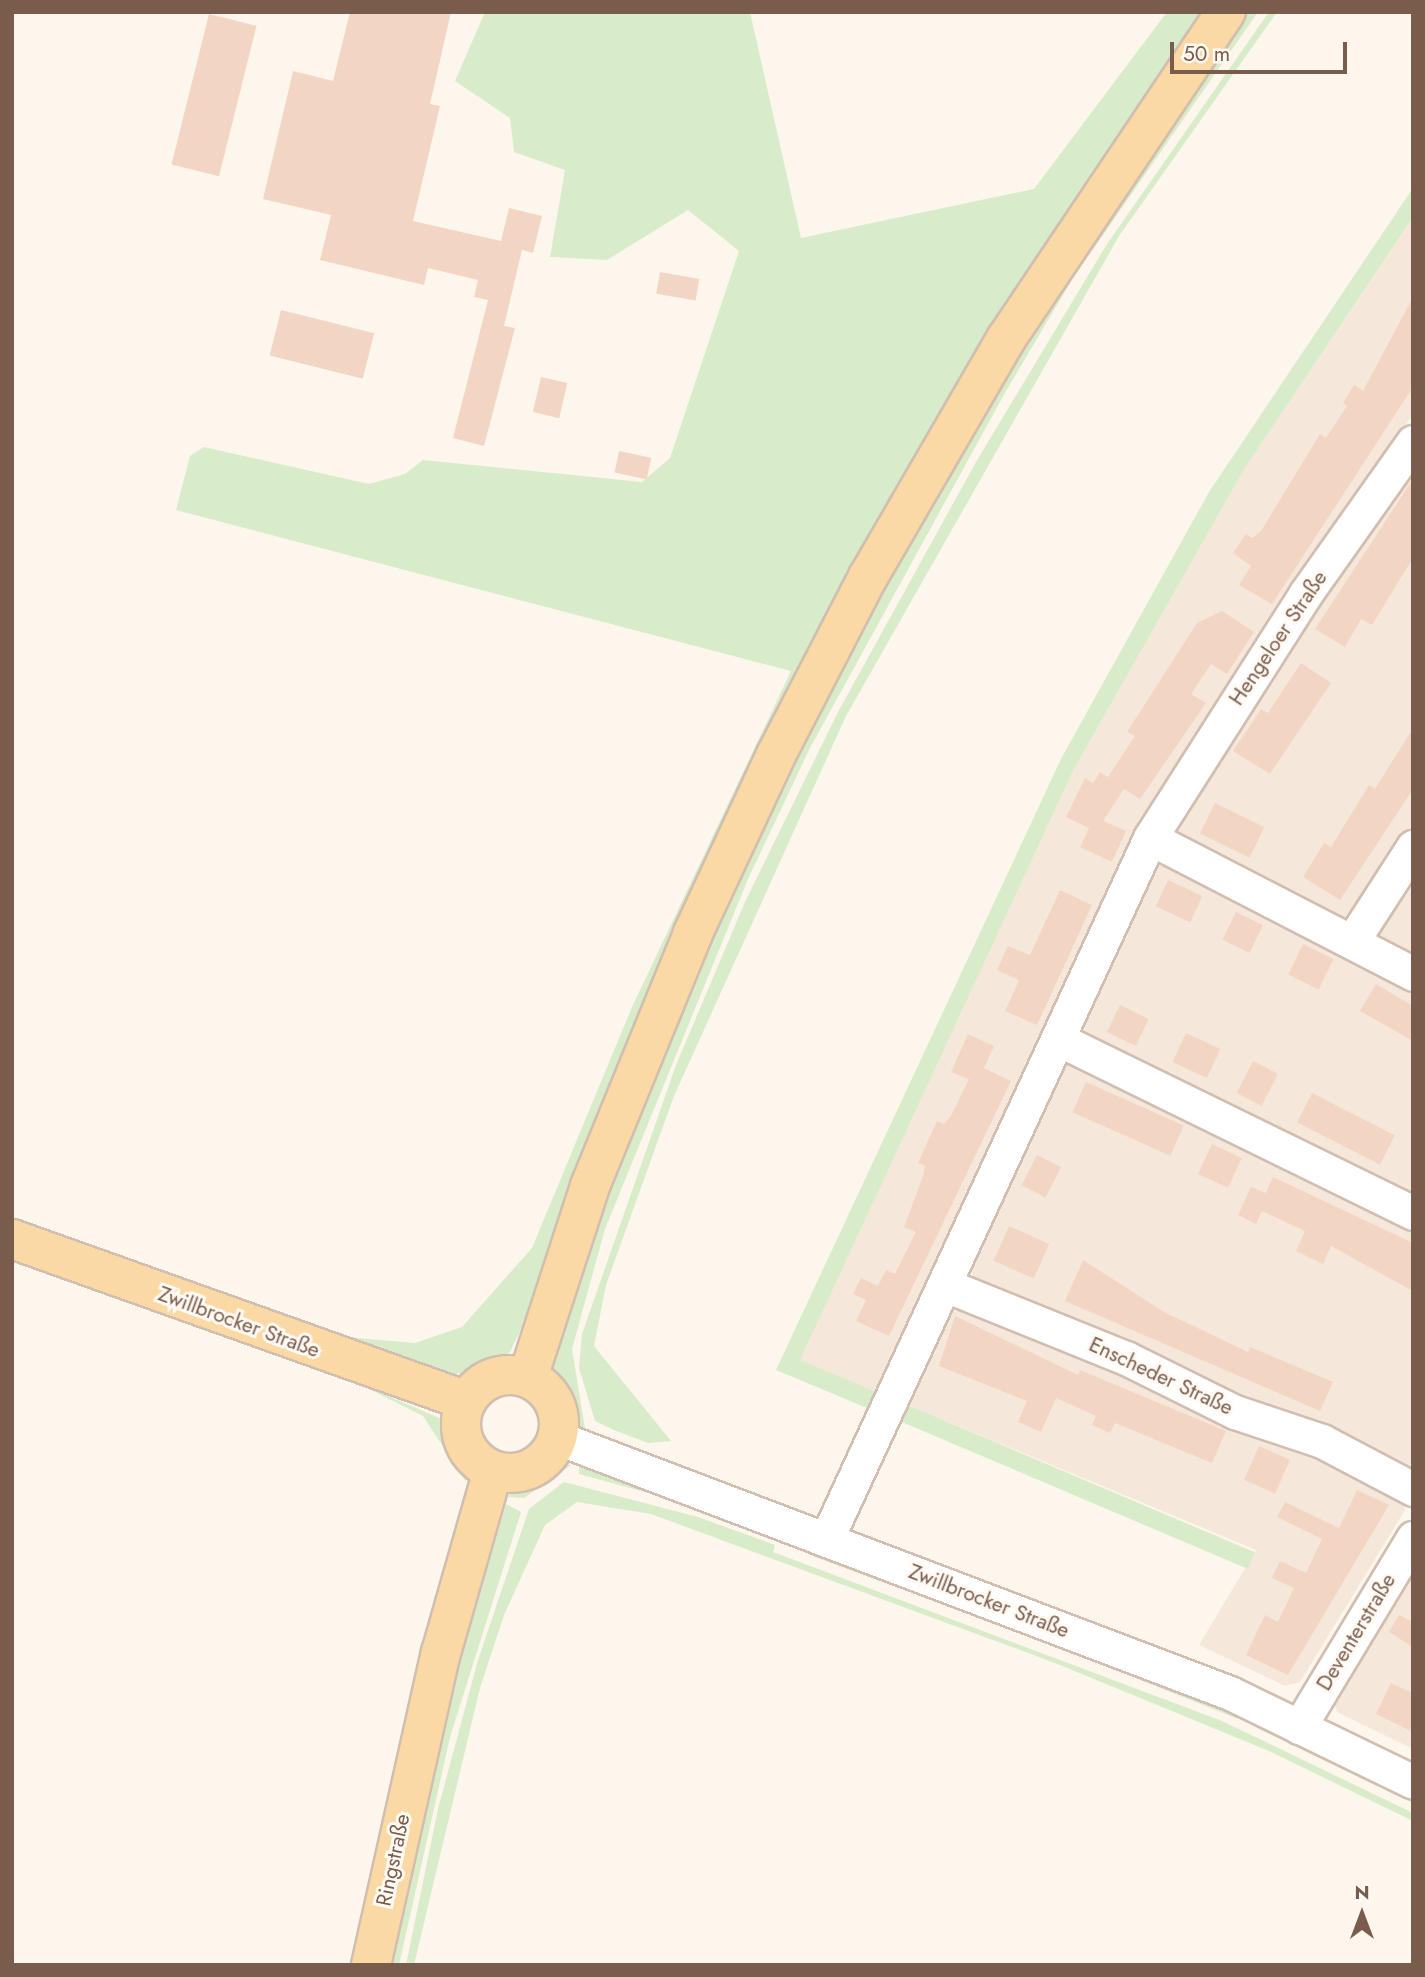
<!DOCTYPE html>
<html>
<head>
<meta charset="utf-8">
<style>
	body { margin:0 }
	#map { position:relative; width:1425px; height:1977px; overflow:hidden; background:#fdf6ec; font-family:Jost,sans-serif }
	div>[style] { position:absolute }
	.residential>* { inset:0; background:#f5e8da }
	.green>* { inset:0; background:#d8ecc9; transform-origin:0 0 }
	.building>* { inset:0; background:#f3d5c3; transform-origin:0 0 }
	.roads { filter:drop-shadow(2px 0 #d1beb0) drop-shadow(-2px 0 #d1beb0) drop-shadow(0 2px #d1beb0) drop-shadow(0 -2px #d1beb0) }
	.minor>* { height:33px; margin:-16.5px; padding:0 16.5px; transform-origin:16.5px; border-radius:16.5px; background:#fff }
	.major>* { height:38px; margin:-19px; padding:0 19px; transform-origin:19px; border-radius:19px; background:#fbd9a5 }
	.major>.ring { margin:-19px; padding:0; box-sizing:content-box; background:none; border:38px solid #fbd9a5; border-radius:50% }
	span { translate:-50% -50%; white-space:nowrap; text-align:center; line-height:1.15; -webkit-text-stroke:6px #fffaf3; paint-order:stroke }
	.street-label { font-size:21px; color:#7a5c4d }
	.frame { position:absolute; inset:0; border:14px solid #7a5c4d; pointer-events:none }
	.north { position:absolute; left:1327px; top:1879px; width:70px; height:70px; -webkit-text-stroke:5px #fffaf3; paint-order:stroke; rotate:0deg; font-size:19px; font-weight:700; line-height:28px; text-align:center; color:#7a5c4d }
	.north::after { content:''; display:block; margin:auto; width:24px; height:32px; background:#7a5c4d; clip-path:polygon(50% 0,100% 100%,50% 72%,0 100%) }
	.scale { position:absolute; left:1170px; top:42px; width:177px; height:32px; box-sizing:border-box; border:4px solid #7a5c4d; border-top:0; padding-left:9px; font-size:21px; line-height:24px; white-space:nowrap; color:#7a5c4d; -webkit-text-stroke:5px #fffaf3; paint-order:stroke }
</style>
</head>
<body>
<div id="map">
	<div class="residential">
		<div style="clip-path:polygon(1413px 217px,1413px 414px,1270px 632px,881px 1394px,799px 1361px,1074px 769px,1246px 466px)"></div>
		<div style="clip-path:polygon(1413px 456px,1413px 826px,1353px 917px,1335px 919px,1178px 843px,1175px 822px)"></div>
		<div style="clip-path:polygon(1168px 863px,1413px 986px,1413px 1202px,1086px 1041px,1079px 1020px,1150px 869px)"></div>
		<div style="clip-path:polygon(1413px 867px,1413px 962px,1377px 941px,1374px 927px)"></div>
		<div style="clip-path:polygon(1076px 1062px,1413px 1227px,1413px 1476px,977px 1286px,968px 1262px,1057px 1068px)"></div>
		<div style="clip-path:polygon(970px 1307px,1401px 1495px,1405px 1510px,1300px 1682px,1285px 1686px,1199px 1645px,1256px 1550px,903px 1403px,940px 1315px)"></div>
		<div style="clip-path:polygon(1413px 1564px,1413px 1749px,1337px 1712px,1332px 1697px)"></div>
	</div>
	<div class="green">
		<div style="clip-path:polygon(485px 12px,750px 12px,801px 238px,1034px 189px,1167px 12px,1206px 12px,1003px 317px,510px 1352px,498px 1364px,452px 1375px,12px 1223px,12px 1217px,346px 1337px,415px 1343px,462px 1327px,532px 1248px,632px 1007px,791px 671px,176px 510px,190px 456px,204px 447px,369px 484px,405px 474px,423px 460px,642px 482px,670px 458px,739px 251px,688px 210px,607px 260px,550px 257px,565px 170px,514px 152px,510px 118px,455px 81px)"></div>
		<div style="clip-path:polygon(1239px 12px,1258px 12px,1073px 278px,1006px 391px,810px 748px,748px 879px,605px 1229px,572px 1349px,585px 1429px,574px 1424px,551px 1372px,562px 1313px,597px 1198px,770px 792px,955px 446px)"></div>
		<div style="clip-path:polygon(1269px 12px,1277px 12px,1119px 236px,846px 716px,674px 1096px,606px 1285px,594px 1346px,671px 1441px,648px 1443px,614px 1430px,595px 1421px,579px 1368px,582px 1334px,676px 1065px,745px 902px,838px 712px,976px 462px,1107px 244px)"></div>
		<div style="clip-path:polygon(1413px 188px,1413px 217px,1246px 466px,1074px 769px,800px 1360px,881px 1394px,874px 1411px,776px 1370px,1061px 759px,1209px 492px)"></div>
		<div style="clip-path:polygon(353px 1381px,444px 1420px,467px 1468px,466px 1482px,423px 1416px)"></div>
		<div style="left:903px;top:1403px;width:382px;height:18px;rotate:23deg"></div>
		<div style="clip-path:polygon(551px 1463px,571px 1465px,524px 1498px,508px 1497px,519px 1478px)"></div>
		<div style="clip-path:polygon(579px 1466px,602px 1472px,685px 1503px,579px 1474px)"></div>
		<div style="clip-path:polygon(564px 1482px,698px 1517px,775px 1545px,773px 1552px,1222px 1721px,1413px 1813px,1413px 1821px,1269px 1751px,1055px 1663px,651px 1514px,577px 1502px,545px 1525px,504px 1615px,480px 1688px,414px 1965px,406px 1965px,438px 1809px,478px 1660px,529px 1509px)"></div>
		<div style="clip-path:polygon(506px 1504px,521px 1512px,450px 1737px,399px 1965px,382px 1965px,404px 1852px)"></div>
		<div style="clip-path:polygon(812px 1556px,834px 1556px,1003px 1619px,1000px 1625px)"></div>
		<div style="clip-path:polygon(1032px 1630px,1243px 1708px,1238px 1719px,1030px 1636px)"></div>
		<div style="clip-path:polygon(1262px 1717px,1413px 1797px,1413px 1803px,1257px 1728px)"></div>
	</div>
	<div class="building">
		<div style="clip-path:polygon(350px 12px,451px 12px,430px 104px,440px 106px,413px 221px,501px 241px,509px 208px,542px 216px,533px 253px,522px 250px,504px 326px,515px 328px,484px 446px,453px 438px,488px 300px,474px 297px,478px 280px,428px 268px,424px 285px,320px 260px,331px 215px,263px 199px,293px 71px,333px 81px)"></div>
		<div style="left:209px;top:14px;width:49px;height:155px;rotate:14deg"></div>
		<div style="left:660px;top:272px;width:40px;height:22px;rotate:10deg"></div>
		<div style="clip-path:polygon(1413px 297px,1413px 387px,1272px 604px,1239px 585px,1251px 566px,1233px 553px,1246px 534px,1252px 538px,1261px 531px,1320px 434px,1326px 438px,1347px 406px,1343px 403px,1354px 385px,1363px 391px)"></div>
		<div style="left:281px;top:310px;width:96px;height:47px;rotate:14deg"></div>
		<div style="left:541px;top:377px;width:27px;height:36px;rotate:13deg"></div>
		<div style="left:619px;top:451px;width:33px;height:22px;rotate:12deg"></div>
		<div style="clip-path:polygon(1413px 479px,1413px 558px,1372px 625px,1361px 619px,1345px 647px,1315px 629px)"></div>
		<div style="clip-path:polygon(1222px 611px,1254px 632px,1227px 674px,1211px 664px,1191px 694px,1206px 703px,1140px 799px,1124px 789px,1103px 821px,1126px 831px,1112px 862px,1080px 847px,1089px 828px,1066px 817px,1085px 778px,1093px 783px,1100px 772px,1108px 777px,1135px 736px,1127px 732px,1197px 623px)"></div>
		<div style="clip-path:polygon(1301px 663px,1331px 683px,1270px 774px,1233px 751px,1261px 709px,1268px 713px)"></div>
		<div style="clip-path:polygon(1413px 728px,1413px 789px,1340px 900px,1303px 877px,1324px 843px,1331px 847px,1369px 785px,1375px 789px)"></div>
		<div style="left:1215px;top:803px;width:55px;height:34px;rotate:26deg"></div>
		<div style="left:1168px;top:880px;width:38px;height:29px;rotate:25deg"></div>
		<div style="clip-path:polygon(1060px 890px,1092px 905px,1037px 1025px,1005px 1011px,1019px 980px,997px 970px,1008px 946px,1030px 955px)"></div>
		<div style="left:1236px;top:912px;width:30px;height:31px;rotate:26deg"></div>
		<div style="left:1303px;top:944px;width:34px;height:34px;rotate:26deg"></div>
		<div style="clip-path:polygon(1376px 984px,1413px 1006px,1413px 1041px,1360px 1011px)"></div>
		<div style="left:1120px;top:1005px;width:32px;height:30px;rotate:26deg"></div>
		<div style="left:1186px;top:1033px;width:38px;height:32px;rotate:25deg"></div>
		<div style="clip-path:polygon(968px 1034px,994px 1046px,984px 1068px,1011px 1081px,889px 1336px,856px 1321px,866px 1300px,853px 1294px,861px 1278px,878px 1286px,886px 1270px,895px 1274px,916px 1232px,904px 1227px,923px 1176px,925px 1166px,918px 1163px,937px 1121px,944px 1124px,951px 1116px,969px 1079px,951px 1072px)"></div>
		<div style="left:1253px;top:1061px;width:28px;height:36px;rotate:27deg"></div>
		<div style="left:1086px;top:1082px;width:107px;height:33px;rotate:24deg"></div>
		<div style="left:1312px;top:1093px;width:93px;height:33px;rotate:27deg"></div>
		<div style="left:1212px;top:1144px;width:33px;height:33px;rotate:25deg"></div>
		<div style="left:1037px;top:1155px;width:27px;height:34px;rotate:27deg"></div>
		<div style="clip-path:polygon(1273px 1177px,1413px 1243px,1413px 1291px,1331px 1246px,1323px 1264px,1296px 1251px,1305px 1231px,1262px 1211px,1256px 1224px,1238px 1215px,1251px 1187px,1266px 1193px)"></div>
		<div style="left:1009px;top:1226px;width:44px;height:38px;rotate:24deg"></div>
		<div style="clip-path:polygon(1083px 1260px,1164px 1312px,1248px 1352px,1250px 1347px,1333px 1382px,1320px 1411px,1065px 1301px)"></div>
		<div style="clip-path:polygon(955px 1316px,1078px 1375px,1080px 1370px,1226px 1431px,1212px 1463px,1115px 1423px,1110px 1433px,1092px 1425px,1096px 1416px,1056px 1398px,1041px 1432px,1018px 1422px,1027px 1401px,939px 1366px)"></div>
		<div style="left:1259px;top:1446px;width:34px;height:37px;rotate:24deg"></div>
		<div style="clip-path:polygon(1357px 1490px,1389px 1505px,1288px 1675px,1246px 1655px,1265px 1615px,1278px 1622px,1294px 1588px,1272px 1578px,1280px 1561px,1306px 1573px,1322px 1539px,1277px 1517px,1285px 1502px,1339px 1528px)"></div>
		<div style="clip-path:polygon(1399px 1615px,1413px 1622px,1413px 1647px,1389px 1632px)"></div>
		<div style="clip-path:polygon(1391px 1683px,1413px 1693px,1413px 1732px,1376px 1714px)"></div>
	</div>
	<div class="roads">
		<div class="minor">
			<div style="left:1150px;top:838px;width:296px;rotate:27.3deg"></div>
			<div style="left:1353px;top:940px;width:111px;rotate:-57.2deg"></div>
			<div style="left:1060px;top:1040px;width:393px;rotate:26.1deg"></div>
			<div style="left:945px;top:1285px;width:195px;rotate:22deg"></div>
			<div style="left:1126px;top:1358px;width:122px;rotate:26.4deg"></div>
			<div style="left:1235px;top:1412px;width:92px;rotate:18.4deg"></div>
			<div style="left:1322px;top:1441px;width:103px;rotate:27.8deg"></div>
			<div style="left:558px;top:1438px;width:719px;rotate:20.78deg"></div>
			<div style="left:1230px;top:1693px;width:203px;rotate:25.9deg"></div>
			<div style="left:826px;top:1540px;width:773px;rotate:-65.22deg"></div>
			<div style="left:1150px;top:838px;width:290px;rotate:-57.5deg"></div>
			<div style="left:1306px;top:593px;width:185px;rotate:-54.7deg"></div>
			<div style="left:1299px;top:1727px;width:221px;rotate:-58.9deg"></div>
		</div>
		<div class="major">
			<div style="left:12px;top:1239px;width:482px;rotate:19.6deg"></div>
			<div class="ring" style="left:461px;top:1375px;width:60px;height:60px"></div>
			<div style="left:528px;top:1377px;width:201px;rotate:-72deg"></div>
			<div style="left:590px;top:1186px;width:273px;rotate:-67.8deg"></div>
			<div style="left:693px;top:933px;width:196px;rotate:-65deg"></div>
			<div style="left:776px;top:755px;width:200px;rotate:-62.7deg"></div>
			<div style="left:868px;top:577px;width:275px;rotate:-59.9deg"></div>
			<div style="left:1006px;top:339px;width:394px;rotate:-56.1deg"></div>
			<div style="left:371px;top:1965px;width:320px;rotate:-77.4deg"></div>
			<div style="left:441px;top:1653px;width:190px;rotate:-74.1deg"></div>
		</div>
	</div>
	<div class="street-label">
		<span style="left:1278px;top:638px;rotate:-56deg">Hengeloer Straße</span>
		<span style="left:239px;top:1322px;rotate:20deg">Zwillbrocker Straße</span>
		<span style="left:1161px;top:1376px;rotate:25deg">Enscheder Straße</span>
		<span style="left:989px;top:1601px;rotate:21deg">Zwillbrocker Straße</span>
		<span style="left:1356px;top:1632px;rotate:-59deg">Deventerstraße</span>
		<span style="left:393px;top:1860px;rotate:-78deg">Ringstraße</span>
	</div>
	<div class="frame"></div>
	<div class="north">N</div>
	<div class="scale">50 m</div>
</div>
</body>
</html>
